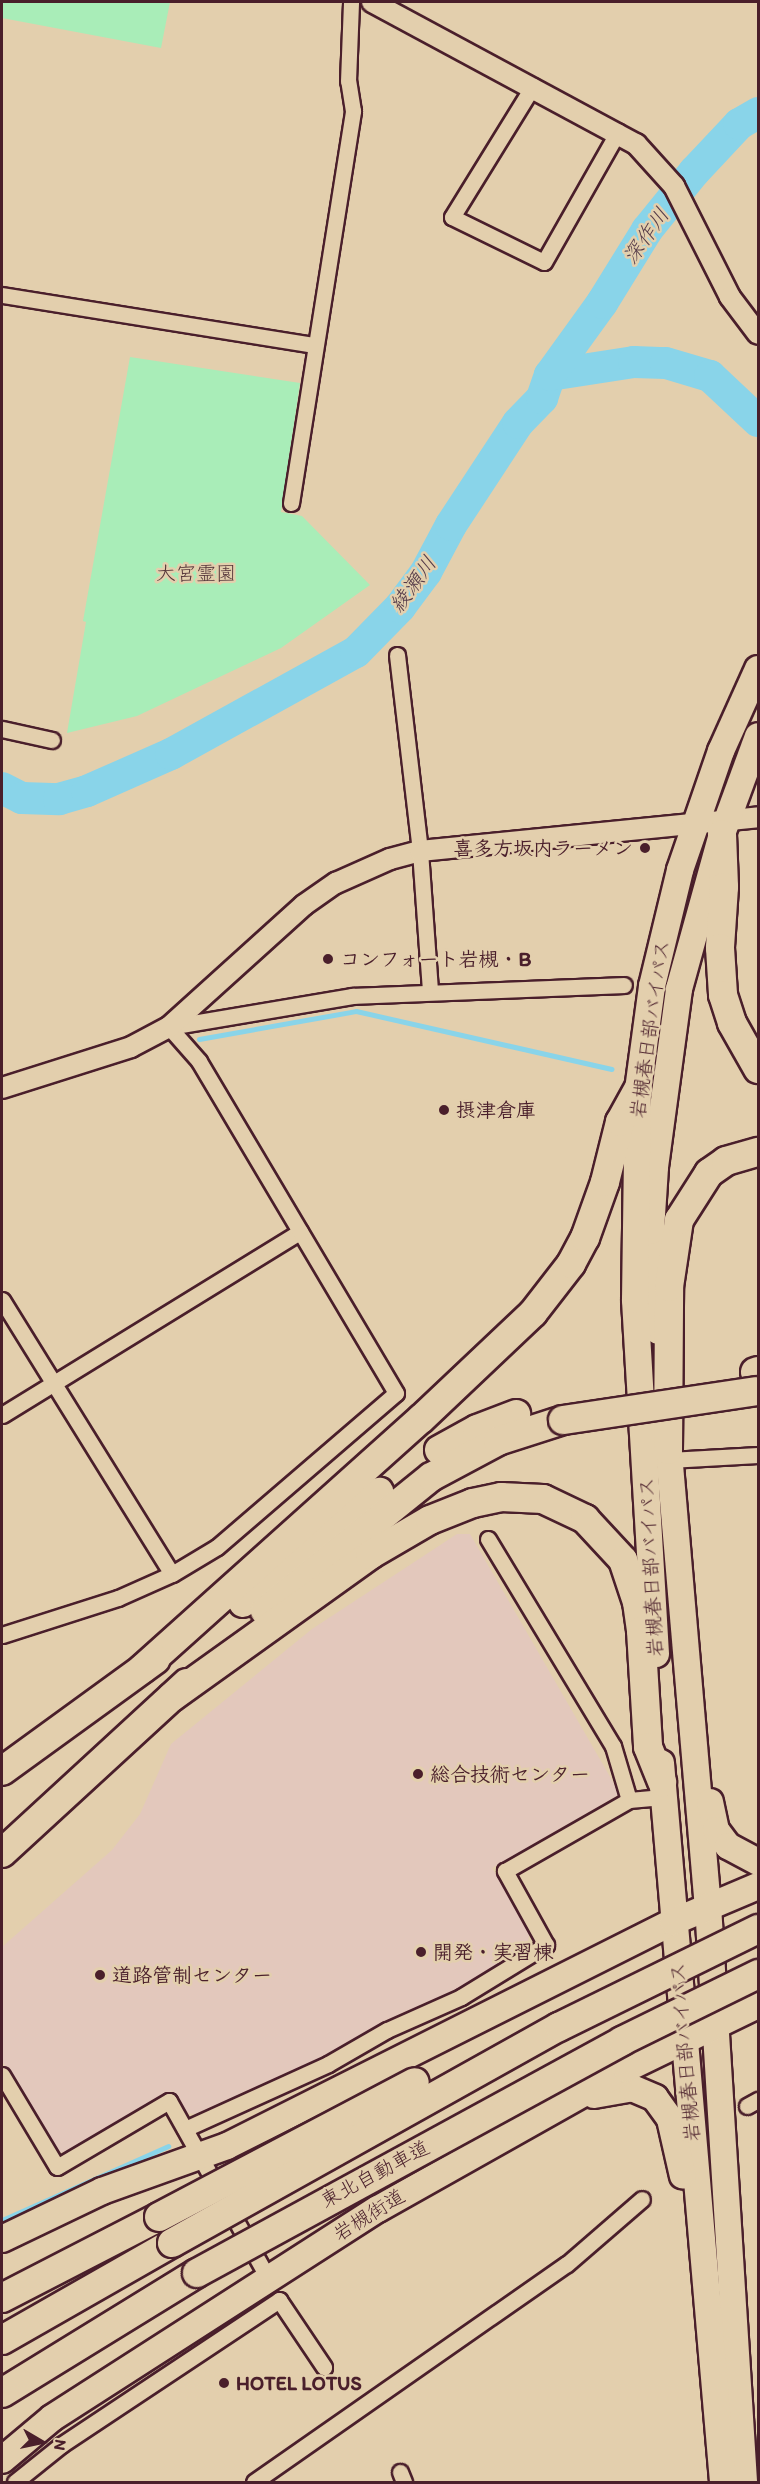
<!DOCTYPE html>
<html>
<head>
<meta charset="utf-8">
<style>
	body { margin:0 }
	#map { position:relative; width:760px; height:2484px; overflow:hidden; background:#e3cfad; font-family:Itim,"Klee One",sans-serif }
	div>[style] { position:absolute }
	.built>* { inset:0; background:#e3c8bc }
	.green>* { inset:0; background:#a9edb8 }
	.stream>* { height:5px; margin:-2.5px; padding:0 2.5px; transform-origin:2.5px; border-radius:2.5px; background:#89d4e9 }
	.river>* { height:32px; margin:-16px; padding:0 16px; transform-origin:16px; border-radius:16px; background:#89d4e9 }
	.roads { filter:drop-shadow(2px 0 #4a1f2b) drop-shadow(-2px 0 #4a1f2b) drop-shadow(0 2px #4a1f2b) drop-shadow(0 -2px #4a1f2b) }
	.minor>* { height:15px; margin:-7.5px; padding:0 7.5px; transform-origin:7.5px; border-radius:7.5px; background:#e3cfad }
	.tertiary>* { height:20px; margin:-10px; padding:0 10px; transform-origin:10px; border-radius:10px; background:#e3cfad }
	.trunk>* { height:26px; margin:-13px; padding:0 13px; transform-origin:13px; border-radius:13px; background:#e3cfad }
	.motorway>* { height:28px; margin:-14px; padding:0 14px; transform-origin:14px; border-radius:14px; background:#e3cfad }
	.bridges { filter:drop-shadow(2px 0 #4a1f2b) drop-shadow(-2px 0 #4a1f2b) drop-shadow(0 2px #4a1f2b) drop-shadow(0 -2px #4a1f2b) }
	.motorway-bridge>* { height:28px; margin:-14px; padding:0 14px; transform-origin:14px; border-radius:14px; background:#e3cfad }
	.dots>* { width:16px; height:16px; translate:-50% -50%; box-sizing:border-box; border:3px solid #e3cfad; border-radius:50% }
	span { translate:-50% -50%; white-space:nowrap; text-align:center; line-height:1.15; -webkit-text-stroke:5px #e3cfad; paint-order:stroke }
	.park-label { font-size:20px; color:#543439 }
	.poi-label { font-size:20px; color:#4a1f2b; font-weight:700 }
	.right { translate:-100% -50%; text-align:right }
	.left { translate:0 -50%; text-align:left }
	.street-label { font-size:20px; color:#4a1f2b }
	.water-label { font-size:21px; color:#533a48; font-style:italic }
	.frame { position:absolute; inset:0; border:3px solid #4a1f2b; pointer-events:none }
	.north { position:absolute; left:12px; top:2412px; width:60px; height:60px; -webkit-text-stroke:4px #e3cfad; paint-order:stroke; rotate:99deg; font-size:16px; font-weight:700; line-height:24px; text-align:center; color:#4a1f2b }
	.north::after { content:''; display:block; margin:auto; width:21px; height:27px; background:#4a1f2b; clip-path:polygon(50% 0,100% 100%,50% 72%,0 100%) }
</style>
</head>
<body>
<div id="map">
	<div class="built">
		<div style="clip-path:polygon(457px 1534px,470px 1534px,620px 1794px,492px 1868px,530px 1931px,526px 1951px,457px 1989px,382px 2022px,355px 2042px,196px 2114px,186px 2113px,172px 2091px,69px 2153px,57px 2152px,2px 2061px,2px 1947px,112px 1850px,140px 1814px,171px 1744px,312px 1629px)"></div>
	</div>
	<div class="green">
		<div style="clip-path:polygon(2px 2px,170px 2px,161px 48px,2px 18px)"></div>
		<div style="clip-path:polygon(130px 357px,300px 383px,281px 512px,302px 516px,370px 585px,281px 648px,137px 716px,67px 733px,86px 622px,83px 621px)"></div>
	</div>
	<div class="stream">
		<div style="left:199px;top:1039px;width:159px;rotate:-10.1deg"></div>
		<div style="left:356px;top:1011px;width:262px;rotate:12.8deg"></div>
		<div style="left:2px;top:2220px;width:182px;rotate:-24deg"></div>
	</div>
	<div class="river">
		<div style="left:550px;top:375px;width:85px;rotate:-8.8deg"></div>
		<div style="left:634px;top:362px;width:32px;rotate:2deg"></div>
		<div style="left:666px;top:363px;width:46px;rotate:16.5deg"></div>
		<div style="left:710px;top:376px;width:66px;rotate:43.2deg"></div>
		<div style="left:2px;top:788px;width:22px;rotate:27deg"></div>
		<div style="left:22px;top:798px;width:37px;rotate:2deg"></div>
		<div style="left:59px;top:799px;width:29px;rotate:-16deg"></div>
		<div style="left:87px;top:791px;width:92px;rotate:-23.8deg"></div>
		<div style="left:171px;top:754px;width:211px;rotate:-28.9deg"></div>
		<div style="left:356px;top:652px;width:63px;rotate:-45.6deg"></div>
		<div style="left:400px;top:607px;width:44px;rotate:-53.4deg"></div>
		<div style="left:426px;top:572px;width:53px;rotate:-62deg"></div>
		<div style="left:451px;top:525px;width:122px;rotate:-56.7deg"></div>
		<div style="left:518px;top:423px;width:35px;rotate:-46deg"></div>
		<div style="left:542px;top:398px;width:24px;rotate:-71deg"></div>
		<div style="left:550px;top:375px;width:89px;rotate:-54.2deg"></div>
		<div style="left:602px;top:303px;width:86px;rotate:-58.3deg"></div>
		<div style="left:647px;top:230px;width:75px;rotate:-51deg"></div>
		<div style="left:694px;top:172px;width:66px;rotate:-46.8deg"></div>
		<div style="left:739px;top:124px;width:22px;rotate:-30deg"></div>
	</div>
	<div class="roads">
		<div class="minor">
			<div style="left:533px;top:86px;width:154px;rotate:121.7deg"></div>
			<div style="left:452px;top:217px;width:102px;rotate:26.1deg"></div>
			<div style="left:544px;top:262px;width:150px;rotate:-60.4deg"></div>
			<div style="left:2px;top:295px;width:317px;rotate:9.1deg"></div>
			<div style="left:291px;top:503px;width:397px;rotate:-81deg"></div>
			<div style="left:353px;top:111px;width:30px;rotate:-99deg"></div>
			<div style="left:348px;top:81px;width:79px;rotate:-87.8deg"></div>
			<div style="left:397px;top:655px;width:197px;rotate:83.3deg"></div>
			<div style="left:420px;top:851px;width:141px;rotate:85.9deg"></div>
			<div style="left:2px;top:729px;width:51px;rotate:12.4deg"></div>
			<div style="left:169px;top:1027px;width:186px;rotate:-9.6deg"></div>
			<div style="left:352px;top:996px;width:272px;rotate:-2.3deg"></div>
			<div style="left:2px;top:1300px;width:322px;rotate:58.2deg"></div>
			<div style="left:2px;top:1415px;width:350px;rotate:-31.6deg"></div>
			<div style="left:669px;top:1460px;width:89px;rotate:-3.2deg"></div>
			<div style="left:488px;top:1539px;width:242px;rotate:58.9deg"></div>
			<div style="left:613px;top:1746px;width:56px;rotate:73.5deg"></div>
			<div style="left:2px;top:1635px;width:122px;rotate:-17.7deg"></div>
			<div style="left:118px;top:1598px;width:59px;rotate:-24deg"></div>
			<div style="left:172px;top:1574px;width:52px;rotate:-31deg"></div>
			<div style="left:217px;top:1547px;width:236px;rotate:-40.7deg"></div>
			<div style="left:396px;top:1393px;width:386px;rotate:-120.7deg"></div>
			<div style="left:199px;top:1061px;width:45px;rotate:-131.4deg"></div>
			<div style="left:2px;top:2075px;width:107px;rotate:59.1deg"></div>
			<div style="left:57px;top:2167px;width:130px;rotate:-30.5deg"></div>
			<div style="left:169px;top:2101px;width:203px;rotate:60.8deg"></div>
			<div style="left:747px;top:2106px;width:13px;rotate:-29deg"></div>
			<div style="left:185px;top:2129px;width:157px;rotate:-24.4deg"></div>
			<div style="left:328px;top:2064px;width:68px;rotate:-30deg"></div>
			<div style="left:387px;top:2030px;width:81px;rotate:-24deg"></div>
			<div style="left:461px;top:1997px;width:100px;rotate:-31.5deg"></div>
			<div style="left:546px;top:1945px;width:85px;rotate:-119deg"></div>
			<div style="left:505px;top:1871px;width:143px;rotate:-29.8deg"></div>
			<div style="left:629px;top:1800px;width:34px;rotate:-5deg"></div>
			<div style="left:400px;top:2472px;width:11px;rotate:68deg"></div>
			<div style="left:15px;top:2482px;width:59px;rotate:-38.8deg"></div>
			<div style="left:61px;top:2445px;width:262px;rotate:-33.6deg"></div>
			<div style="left:279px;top:2300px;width:81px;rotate:56.1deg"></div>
			<div style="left:254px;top:2482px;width:381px;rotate:-34.9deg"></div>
			<div style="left:567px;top:2264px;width:99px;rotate:-40.9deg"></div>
		</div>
		<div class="tertiary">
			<div style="left:372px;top:2px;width:300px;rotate:28.3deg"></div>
			<div style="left:636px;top:144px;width:57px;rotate:47.9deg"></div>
			<div style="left:674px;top:186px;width:124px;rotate:63.2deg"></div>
			<div style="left:730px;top:297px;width:46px;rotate:52.9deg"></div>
			<div style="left:2px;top:1088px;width:135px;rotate:-17.6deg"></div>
			<div style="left:131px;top:1047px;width:43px;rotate:-27.8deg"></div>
			<div style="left:169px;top:1027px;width:182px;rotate:-42.1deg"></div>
			<div style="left:304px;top:905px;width:39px;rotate:-35deg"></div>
			<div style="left:336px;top:883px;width:59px;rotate:-24deg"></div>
			<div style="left:390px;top:859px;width:31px;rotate:-15deg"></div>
			<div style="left:420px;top:851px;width:340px;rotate:-5.7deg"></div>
		</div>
		<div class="trunk">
			<div style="left:658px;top:1331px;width:100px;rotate:-94deg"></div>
			<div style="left:651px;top:1231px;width:64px;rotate:-86.4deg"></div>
			<div style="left:655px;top:1167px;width:180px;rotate:-82.3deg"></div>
			<div style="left:679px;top:989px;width:161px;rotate:-74.5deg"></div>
			<div style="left:722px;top:834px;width:104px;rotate:-69.8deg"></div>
			<div style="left:667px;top:1430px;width:478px;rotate:85.1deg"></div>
			<div style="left:708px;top:1906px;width:577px;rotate:86.42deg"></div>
			<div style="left:656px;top:1654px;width:355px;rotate:-93.4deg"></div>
			<div style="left:635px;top:1300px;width:210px;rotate:-89.2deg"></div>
			<div style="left:638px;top:1090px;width:105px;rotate:-82.3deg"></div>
			<div style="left:652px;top:986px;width:119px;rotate:-76.4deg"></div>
			<div style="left:680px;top:870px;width:126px;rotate:-71deg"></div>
			<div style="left:721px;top:751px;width:90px;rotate:-65.7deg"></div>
			<div style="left:661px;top:1763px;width:722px;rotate:85.07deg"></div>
			<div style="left:710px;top:1802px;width:29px;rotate:78deg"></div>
			<div style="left:716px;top:1830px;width:20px;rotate:53deg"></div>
			<div style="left:728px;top:1846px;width:34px;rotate:28deg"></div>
			<div style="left:594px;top:2095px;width:39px;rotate:-10deg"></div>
			<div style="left:632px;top:2088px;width:25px;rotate:23deg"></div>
			<div style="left:655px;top:2098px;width:26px;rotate:54deg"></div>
			<div style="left:670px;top:2119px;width:58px;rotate:77.2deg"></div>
			<div style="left:2px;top:2239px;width:111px;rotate:-25.6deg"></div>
			<div style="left:102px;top:2191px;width:133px;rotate:-19.8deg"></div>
			<div style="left:227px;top:2146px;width:499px;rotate:-26.7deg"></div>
			<div style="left:673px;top:1922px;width:92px;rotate:-23deg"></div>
			<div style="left:2px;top:2460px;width:65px;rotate:-40deg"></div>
			<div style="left:52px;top:2418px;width:387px;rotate:-32.7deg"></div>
			<div style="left:378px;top:2209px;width:285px;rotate:-29.4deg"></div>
			<div style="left:626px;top:2069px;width:147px;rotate:-25.9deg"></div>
		</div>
		<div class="motorway">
			<div style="left:722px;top:834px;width:53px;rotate:87.8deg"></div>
			<div style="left:724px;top:887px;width:61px;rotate:93.8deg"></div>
			<div style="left:720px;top:948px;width:47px;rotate:86.3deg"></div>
			<div style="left:723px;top:995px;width:29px;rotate:72deg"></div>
			<div style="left:732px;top:1023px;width:53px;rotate:60.5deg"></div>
			<div style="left:755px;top:1372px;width:3px;rotate:-18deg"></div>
			<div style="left:439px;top:1450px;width:43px;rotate:-28.9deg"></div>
			<div style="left:477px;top:1429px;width:42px;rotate:-21deg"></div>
			<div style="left:668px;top:1450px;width:163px;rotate:-89.6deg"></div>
			<div style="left:669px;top:1287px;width:68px;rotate:-81.5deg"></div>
			<div style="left:679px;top:1220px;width:56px;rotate:-57.4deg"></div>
			<div style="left:709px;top:1173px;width:21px;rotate:-35deg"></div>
			<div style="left:726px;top:1161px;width:33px;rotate:-16deg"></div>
			<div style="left:243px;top:1603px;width:176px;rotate:-39.2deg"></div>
			<div style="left:265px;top:1611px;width:213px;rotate:-38.9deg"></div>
			<div style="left:431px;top:1477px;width:76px;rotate:-28.2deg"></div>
			<div style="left:498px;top:1441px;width:68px;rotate:-17.9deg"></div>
			<div style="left:142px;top:1669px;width:375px;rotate:-41.9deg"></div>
			<div style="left:421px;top:1419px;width:154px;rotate:-43.4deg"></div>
			<div style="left:533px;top:1313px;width:62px;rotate:-52.2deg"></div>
			<div style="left:571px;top:1264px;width:30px;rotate:-62deg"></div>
			<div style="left:585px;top:1238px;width:59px;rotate:-70.3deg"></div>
			<div style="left:605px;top:1182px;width:62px;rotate:-76deg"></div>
			<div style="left:620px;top:1122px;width:37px;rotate:-61deg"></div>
			<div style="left:172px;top:1697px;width:244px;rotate:-35.6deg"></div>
			<div style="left:370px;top:1555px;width:69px;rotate:-30.3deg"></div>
			<div style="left:430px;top:1520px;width:46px;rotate:-21.6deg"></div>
			<div style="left:473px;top:1503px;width:29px;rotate:-12deg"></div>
			<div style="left:501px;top:1497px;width:42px;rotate:2.7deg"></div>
			<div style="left:543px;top:1499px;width:47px;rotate:25.5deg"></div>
			<div style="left:585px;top:1519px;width:56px;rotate:47.2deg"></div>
			<div style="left:623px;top:1560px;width:44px;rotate:71.6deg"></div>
			<div style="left:637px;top:1602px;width:29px;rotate:82deg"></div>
			<div style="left:641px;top:1631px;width:116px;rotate:86.5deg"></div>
			<div style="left:648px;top:1747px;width:38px;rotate:68deg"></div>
			<div style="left:2px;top:1771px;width:190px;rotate:-36deg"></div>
			<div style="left:2px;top:1853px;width:251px;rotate:-42.6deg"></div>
			<div style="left:2px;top:2298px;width:177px;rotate:-27.3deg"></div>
			<div style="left:2px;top:2340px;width:196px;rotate:-29.7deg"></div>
			<div style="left:2px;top:2393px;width:229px;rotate:-31.6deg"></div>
		</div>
	</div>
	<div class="bridges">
		<div class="motorway-bridge">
			<div style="left:563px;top:1420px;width:195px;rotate:-8.5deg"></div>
			<div style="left:159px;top:2217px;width:289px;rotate:-27.8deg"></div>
			<div style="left:172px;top:2243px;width:443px;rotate:-29.2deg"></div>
			<div style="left:559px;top:2027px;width:222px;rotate:-26.2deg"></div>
			<div style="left:197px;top:2273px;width:484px;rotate:-28.6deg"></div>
			<div style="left:622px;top:2041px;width:152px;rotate:-26.2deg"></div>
		</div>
	</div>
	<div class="dots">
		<div style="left:645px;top:848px;background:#4a1f2b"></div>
		<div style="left:328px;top:959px;background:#4a1f2b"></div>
		<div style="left:444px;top:1110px;background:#4a1f2b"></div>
		<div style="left:418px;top:1774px;background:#4a1f2b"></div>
		<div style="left:421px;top:1952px;background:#4a1f2b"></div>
		<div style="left:100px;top:1975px;background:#4a1f2b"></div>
		<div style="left:224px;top:2383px;background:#4a1f2b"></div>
	</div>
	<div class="park-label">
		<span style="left:196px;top:573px">大宮霊園</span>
	</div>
	<div class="poi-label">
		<span class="right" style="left:633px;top:848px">喜多方坂内ラーメン</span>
		<span class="left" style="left:340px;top:959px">コンフォート岩槻・B</span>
		<span class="left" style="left:456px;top:1110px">摂津倉庫</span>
		<span class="left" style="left:430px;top:1774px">総合技術センター</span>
		<span class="left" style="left:433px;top:1952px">開発・実習棟</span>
		<span class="left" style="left:112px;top:1975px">道路管制センター</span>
		<span class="left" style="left:236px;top:2383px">HOTEL LOTUS</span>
	</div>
	<div class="street-label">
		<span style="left:650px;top:1029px;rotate:-82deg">岩槻春日部バイパス</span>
		<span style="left:651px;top:1567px;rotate:-93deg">岩槻春日部バイパス</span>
		<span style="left:685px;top:2052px;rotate:-95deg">岩槻春日部バイパス</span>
		<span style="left:375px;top:2174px;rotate:-28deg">東北自動車道</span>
		<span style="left:369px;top:2215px;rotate:-32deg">岩槻街道</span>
	</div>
	<div class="water-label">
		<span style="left:646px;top:236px;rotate:-55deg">深作川</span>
		<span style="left:413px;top:584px;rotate:-54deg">綾瀬川</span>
	</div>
	<div class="frame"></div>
	<div class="north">N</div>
</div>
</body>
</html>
